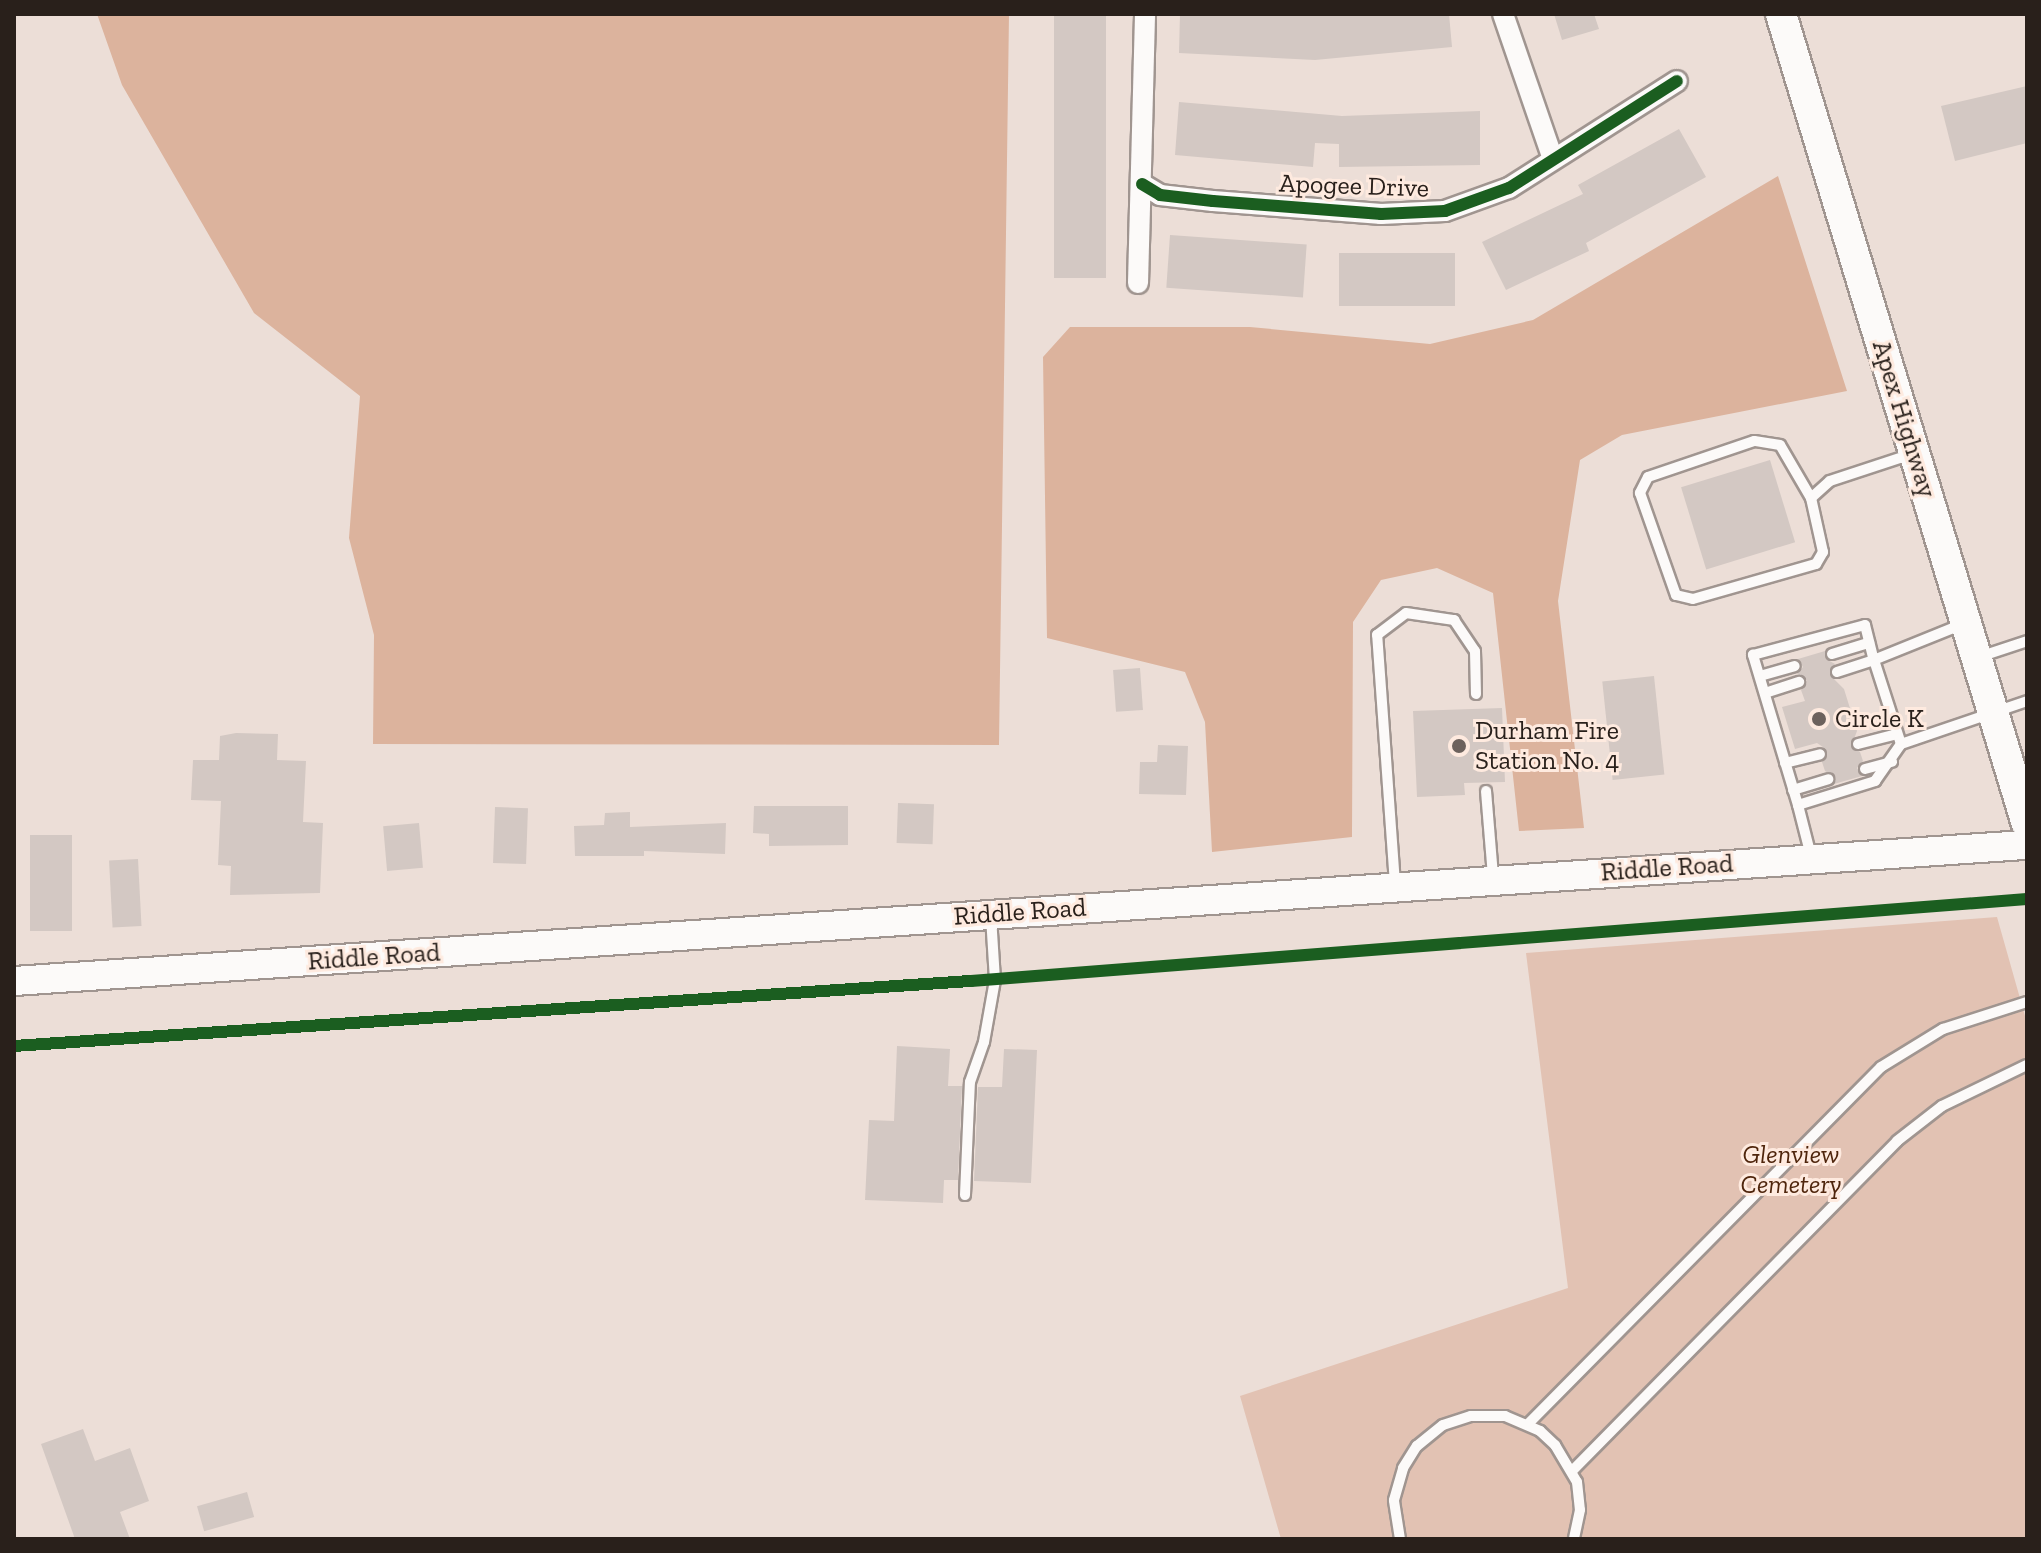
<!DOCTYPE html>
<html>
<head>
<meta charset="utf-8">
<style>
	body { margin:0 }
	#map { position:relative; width:2041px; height:1553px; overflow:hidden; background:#ecded7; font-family:"Zilla Slab",serif }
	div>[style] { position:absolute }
	.green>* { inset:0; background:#e2c2b3 }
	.forest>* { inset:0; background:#dcb39d }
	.building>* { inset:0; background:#d3c8c3; transform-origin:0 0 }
	.roads { filter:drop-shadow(2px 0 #a09590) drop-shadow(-2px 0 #a09590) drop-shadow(0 2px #a09590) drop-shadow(0 -2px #a09590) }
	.service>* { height:10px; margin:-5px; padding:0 5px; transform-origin:5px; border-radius:5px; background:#fcfaf9 }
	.minor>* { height:20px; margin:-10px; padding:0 10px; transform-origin:10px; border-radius:10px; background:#fcfaf9 }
	.secondary>* { height:28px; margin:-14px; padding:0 14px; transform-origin:14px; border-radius:14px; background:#fcfaf9 }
	.primary>* { height:30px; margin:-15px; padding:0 15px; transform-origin:15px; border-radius:15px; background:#fcfaf9 }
	.cycleway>* { height:12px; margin:-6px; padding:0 6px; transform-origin:6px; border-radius:6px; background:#1b5e20 }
	.dots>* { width:22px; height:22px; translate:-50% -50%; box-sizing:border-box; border:4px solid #feeadf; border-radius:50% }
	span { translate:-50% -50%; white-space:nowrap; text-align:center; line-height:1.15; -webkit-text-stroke:6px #feeadf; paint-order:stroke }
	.street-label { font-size:26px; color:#29201b }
	.poi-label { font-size:26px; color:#29201b }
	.left { translate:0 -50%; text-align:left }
	.park-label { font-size:26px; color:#4f250c; font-style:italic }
	.frame { position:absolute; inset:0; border:16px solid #29201b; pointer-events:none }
</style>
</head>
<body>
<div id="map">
	<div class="green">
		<div style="clip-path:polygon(1997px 917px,2027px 1023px,2027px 1539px,1281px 1539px,1240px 1396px,1568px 1288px,1526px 953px)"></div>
	</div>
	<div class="forest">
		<div style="clip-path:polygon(97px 14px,1009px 14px,999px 745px,373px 744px,374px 635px,349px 538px,360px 396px,254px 313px,122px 85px)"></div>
		<div style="clip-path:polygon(1778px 176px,1847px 391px,1622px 435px,1580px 460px,1558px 601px,1584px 828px,1519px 831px,1493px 593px,1437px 568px,1381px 580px,1353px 622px,1352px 837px,1212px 852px,1205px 722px,1185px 672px,1047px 638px,1043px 357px,1070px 327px,1250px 327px,1430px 344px,1533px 320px)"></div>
	</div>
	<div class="building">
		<div style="left:1054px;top:14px;width:52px;height:264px"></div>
		<div style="clip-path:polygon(1180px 14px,1449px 14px,1452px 47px,1315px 60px,1179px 53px)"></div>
		<div style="clip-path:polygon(1554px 14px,1594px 14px,1599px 29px,1562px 40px)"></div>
		<div style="clip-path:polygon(2027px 86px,2027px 143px,1955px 161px,1941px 106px)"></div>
		<div style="clip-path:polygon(1179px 102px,1342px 116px,1480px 111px,1480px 165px,1339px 167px,1339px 144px,1315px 143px,1313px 167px,1175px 155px)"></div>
		<div style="clip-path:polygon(1679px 129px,1706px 177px,1586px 243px,1589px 251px,1506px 290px,1482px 242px,1583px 194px,1578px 185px)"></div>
		<div style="left:1170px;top:235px;width:137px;height:53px;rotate:4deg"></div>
		<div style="left:1339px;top:253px;width:116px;height:53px"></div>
		<div style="left:1770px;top:460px;width:86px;height:93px;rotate:73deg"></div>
		<div style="clip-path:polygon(1825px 651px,1826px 659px,1835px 664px,1830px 675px,1844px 689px,1857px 731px,1851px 747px,1860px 752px,1863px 761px,1857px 768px,1862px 776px,1834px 784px,1835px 776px,1825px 771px,1822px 762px,1826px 749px,1817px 743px,1795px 749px,1782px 707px,1805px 701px,1801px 690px,1807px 680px,1797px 674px,1803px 667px,1798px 659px)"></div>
		<div style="left:1140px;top:668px;width:42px;height:27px;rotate:86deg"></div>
		<div style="left:1654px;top:676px;width:99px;height:52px;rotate:84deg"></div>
		<div style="clip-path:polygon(1502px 708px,1505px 782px,1464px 783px,1465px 795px,1417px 797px,1413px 711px)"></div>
		<div style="clip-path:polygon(236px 733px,278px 734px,277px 760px,306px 761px,303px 822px,323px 823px,320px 893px,230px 895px,231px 866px,218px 865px,221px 801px,191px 800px,193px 760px,219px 760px,220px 736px)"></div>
		<div style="clip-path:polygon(1158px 745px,1188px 746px,1186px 795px,1139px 794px,1140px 762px,1157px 762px)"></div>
		<div style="left:898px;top:803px;width:36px;height:40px;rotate:2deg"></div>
		<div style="clip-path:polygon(754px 806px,848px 806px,848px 845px,769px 846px,769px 834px,753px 833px)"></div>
		<div style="left:495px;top:807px;width:33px;height:56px;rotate:2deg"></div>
		<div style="clip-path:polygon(630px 812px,630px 827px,726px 823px,725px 854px,644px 851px,644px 856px,575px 856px,574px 826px,604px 825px,605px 813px)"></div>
		<div style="left:419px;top:823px;width:45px;height:36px;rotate:85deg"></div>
		<div style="left:30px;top:835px;width:42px;height:96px"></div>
		<div style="left:138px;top:859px;width:67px;height:29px;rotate:87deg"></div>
		<div style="clip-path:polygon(897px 1046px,950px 1049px,948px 1086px,962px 1086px,958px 1180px,944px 1180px,943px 1203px,865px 1200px,869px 1120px,894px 1121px)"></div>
		<div style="clip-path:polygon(1004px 1049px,1037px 1050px,1031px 1183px,974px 1181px,978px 1087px,1002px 1087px)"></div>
		<div style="clip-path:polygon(83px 1429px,95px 1461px,130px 1448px,149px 1501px,120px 1512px,130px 1539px,75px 1539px,41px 1444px)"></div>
		<div style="left:247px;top:1492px;width:26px;height:52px;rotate:74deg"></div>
	</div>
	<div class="roads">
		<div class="service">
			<div style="left:1811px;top:498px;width:61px;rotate:-120.3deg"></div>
			<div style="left:1780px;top:445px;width:26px;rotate:-171deg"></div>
			<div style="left:1754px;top:441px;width:112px;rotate:161.2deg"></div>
			<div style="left:1648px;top:477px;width:18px;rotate:117deg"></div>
			<div style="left:1640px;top:493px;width:108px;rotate:70.6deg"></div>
			<div style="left:1676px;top:595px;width:17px;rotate:13deg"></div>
			<div style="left:1693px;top:599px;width:128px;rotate:-15.9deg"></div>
			<div style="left:1816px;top:564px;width:14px;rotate:-60deg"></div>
			<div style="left:1823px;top:552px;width:55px;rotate:-102.5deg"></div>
			<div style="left:1811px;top:498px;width:25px;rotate:-42deg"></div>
			<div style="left:1830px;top:481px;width:86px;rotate:-18.2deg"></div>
			<div style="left:1963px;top:624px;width:96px;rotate:158deg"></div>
			<div style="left:1874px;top:660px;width:88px;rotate:72.2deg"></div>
			<div style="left:1901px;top:744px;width:133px;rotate:-18.8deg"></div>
			<div style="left:1832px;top:654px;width:39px;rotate:-17deg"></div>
			<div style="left:1979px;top:657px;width:51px;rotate:-18.4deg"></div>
			<div style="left:1760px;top:676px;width:36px;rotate:-16deg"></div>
			<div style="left:1765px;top:693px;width:36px;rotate:-18deg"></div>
			<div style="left:1858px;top:744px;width:40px;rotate:-14.4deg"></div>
			<div style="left:1785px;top:763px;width:36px;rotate:-14deg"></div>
			<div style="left:1865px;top:769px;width:28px;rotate:-15deg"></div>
			<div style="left:1793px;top:790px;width:37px;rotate:-17deg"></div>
			<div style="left:1486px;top:791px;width:86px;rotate:85.3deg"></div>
			<div style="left:1798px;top:805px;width:157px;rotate:-106.7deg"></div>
			<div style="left:1753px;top:655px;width:116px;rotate:-15deg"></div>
			<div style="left:1865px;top:625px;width:36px;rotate:76deg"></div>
			<div style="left:1874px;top:660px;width:39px;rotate:162deg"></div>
			<div style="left:1811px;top:856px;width:53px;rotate:-104.3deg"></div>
			<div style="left:1798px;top:805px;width:81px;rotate:-17.3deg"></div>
			<div style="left:1875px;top:781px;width:45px;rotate:-54.9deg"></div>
			<div style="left:1395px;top:884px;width:250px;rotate:-94.1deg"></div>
			<div style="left:1377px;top:635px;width:36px;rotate:-37deg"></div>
			<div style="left:1406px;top:613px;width:49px;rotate:8.3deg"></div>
			<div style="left:1454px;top:620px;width:37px;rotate:56deg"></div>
			<div style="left:1475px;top:651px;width:43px;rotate:88.7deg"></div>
			<div style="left:965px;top:1195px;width:113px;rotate:-87.5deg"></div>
			<div style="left:970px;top:1082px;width:42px;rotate:-70.7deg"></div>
			<div style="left:984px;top:1042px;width:63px;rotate:-79.9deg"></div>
			<div style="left:995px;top:980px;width:64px;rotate:-93.6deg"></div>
			<div style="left:1528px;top:1424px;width:502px;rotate:-45.32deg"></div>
			<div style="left:1881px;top:1067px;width:73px;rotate:-31.5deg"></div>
			<div style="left:1943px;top:1029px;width:88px;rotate:-17.8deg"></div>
			<div style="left:1572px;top:1471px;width:463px;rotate:-45.4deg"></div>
			<div style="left:1897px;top:1141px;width:57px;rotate:-37.9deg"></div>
			<div style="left:1942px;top:1106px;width:94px;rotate:-25.8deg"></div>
			<div style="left:1400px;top:1539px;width:39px;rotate:-99deg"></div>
			<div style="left:1394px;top:1500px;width:33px;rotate:-74deg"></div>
			<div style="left:1403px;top:1468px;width:26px;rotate:-58deg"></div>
			<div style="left:1417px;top:1446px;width:33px;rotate:-39deg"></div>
			<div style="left:1443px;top:1425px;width:29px;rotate:-18deg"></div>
			<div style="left:1471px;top:1416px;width:34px"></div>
			<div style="left:1505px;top:1416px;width:38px;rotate:23deg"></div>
			<div style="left:1540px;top:1431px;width:21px;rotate:43deg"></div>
			<div style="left:1555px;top:1445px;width:43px;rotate:59.3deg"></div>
			<div style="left:1577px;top:1482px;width:28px;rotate:84deg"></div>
			<div style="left:1580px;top:1510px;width:30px;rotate:102deg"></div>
		</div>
		<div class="minor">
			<div style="left:1503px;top:14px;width:150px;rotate:71deg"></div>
			<div style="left:1142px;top:184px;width:21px;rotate:31deg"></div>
			<div style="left:1160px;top:195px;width:53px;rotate:6.5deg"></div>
			<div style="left:1213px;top:201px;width:169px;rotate:4.4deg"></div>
			<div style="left:1381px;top:214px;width:64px;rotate:-2.7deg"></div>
			<div style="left:1445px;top:211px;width:68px;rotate:-19.8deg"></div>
			<div style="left:1509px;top:188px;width:199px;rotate:-32.5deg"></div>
			<div style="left:1138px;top:283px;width:269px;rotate:-88.5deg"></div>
		</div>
		<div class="secondary">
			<div style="left:14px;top:981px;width:2018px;rotate:-3.87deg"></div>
		</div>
		<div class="primary">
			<div style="left:1781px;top:14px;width:847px;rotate:73.11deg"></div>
		</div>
	</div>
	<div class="cycleway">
		<div style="left:1142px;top:184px;width:21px;rotate:31deg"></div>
		<div style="left:1160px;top:195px;width:53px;rotate:6.5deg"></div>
		<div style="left:1213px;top:201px;width:169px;rotate:4.4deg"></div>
		<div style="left:1381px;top:214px;width:64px;rotate:-2.7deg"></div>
		<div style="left:1445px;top:211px;width:68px;rotate:-19.8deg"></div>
		<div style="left:1509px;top:188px;width:199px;rotate:-32.5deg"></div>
		<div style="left:14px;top:1046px;width:959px;rotate:-3.89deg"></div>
		<div style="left:971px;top:981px;width:1059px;rotate:-4.44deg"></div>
	</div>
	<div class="dots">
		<div style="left:1819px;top:719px;background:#6d625d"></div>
		<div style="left:1459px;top:746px;background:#6d625d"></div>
	</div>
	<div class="street-label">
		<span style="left:1354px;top:186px;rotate:2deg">Apogee Drive</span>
		<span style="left:1904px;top:419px;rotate:73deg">Apex Highway</span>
		<span style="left:1667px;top:868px;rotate:-4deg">Riddle Road</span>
		<span style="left:1020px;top:912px;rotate:-4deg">Riddle Road</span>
		<span style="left:374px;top:957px;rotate:-4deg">Riddle Road</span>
	</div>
	<div class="poi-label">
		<span class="left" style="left:1835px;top:719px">Circle K</span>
		<span class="left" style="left:1475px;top:746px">Durham Fire<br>Station No. 4</span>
	</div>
	<div class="park-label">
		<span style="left:1791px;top:1170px">Glenview<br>Cemetery</span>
	</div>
	<div class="frame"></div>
</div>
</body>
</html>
